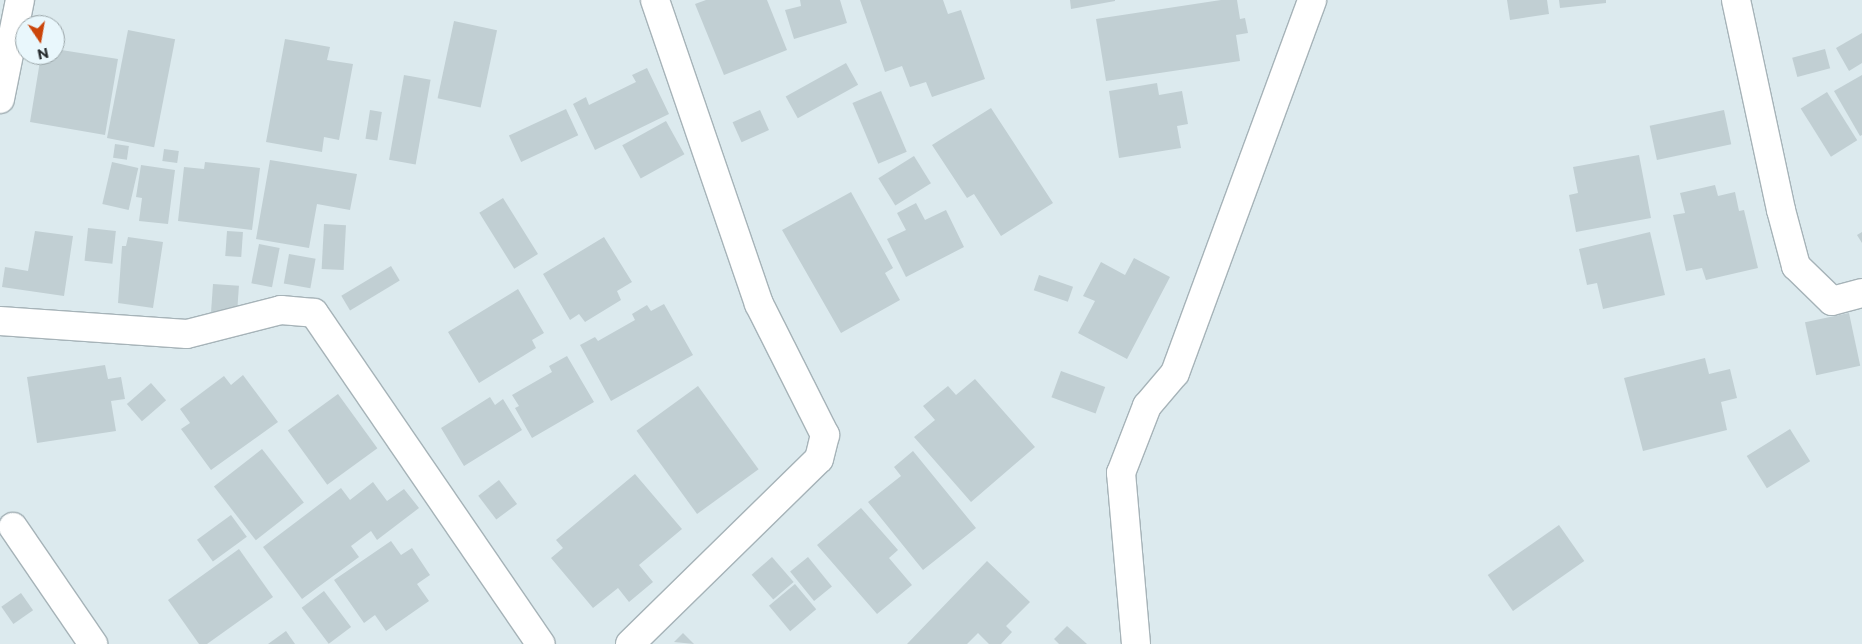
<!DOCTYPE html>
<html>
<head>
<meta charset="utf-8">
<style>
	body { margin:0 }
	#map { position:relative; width:1862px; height:644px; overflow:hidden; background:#dceaee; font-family:Montserrat,sans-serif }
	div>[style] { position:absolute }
	.building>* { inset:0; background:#c1cfd3; transform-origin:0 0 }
	.roads { filter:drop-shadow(1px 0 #a6b3b8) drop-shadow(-1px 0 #a6b3b8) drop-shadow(0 1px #a6b3b8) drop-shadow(0 -1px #a6b3b8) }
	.street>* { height:28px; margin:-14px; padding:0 14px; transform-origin:14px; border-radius:14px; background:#fff }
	span { translate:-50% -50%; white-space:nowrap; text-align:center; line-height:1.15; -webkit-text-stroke:4.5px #e9f7fc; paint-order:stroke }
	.north { position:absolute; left:15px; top:15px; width:50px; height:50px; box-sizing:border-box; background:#e9f7fc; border:1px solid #9aa5a8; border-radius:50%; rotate:168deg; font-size:14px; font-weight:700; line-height:20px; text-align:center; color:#24292b }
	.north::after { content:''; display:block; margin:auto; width:18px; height:22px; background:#cb450a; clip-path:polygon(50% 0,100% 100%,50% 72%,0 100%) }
</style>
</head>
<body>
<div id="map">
	<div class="building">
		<div style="clip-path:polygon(706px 0,767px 0,787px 50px,724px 75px,695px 4px)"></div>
		<div style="clip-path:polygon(800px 0,840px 0,847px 23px,794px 39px,785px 10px,801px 6px)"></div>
		<div style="clip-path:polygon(860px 0,943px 0,948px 14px,961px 10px,985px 79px,932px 97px,926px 82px,910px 87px,902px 66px,885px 72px)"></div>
		<div style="clip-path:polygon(1070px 0,1115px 0,1115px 1px,1071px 9px)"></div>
		<div style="clip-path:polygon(1221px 0,1237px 0,1240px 19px,1245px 18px,1248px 33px,1236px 35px,1240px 61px,1106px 81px,1096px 19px)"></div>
		<div style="clip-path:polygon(1507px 0,1547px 0,1549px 14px,1510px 20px)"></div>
		<div style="clip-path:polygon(1559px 0,1606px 0,1606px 3px,1560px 8px)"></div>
		<div style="left:454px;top:21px;width:44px;height:79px;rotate:12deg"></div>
		<div style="left:128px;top:30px;width:48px;height:110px;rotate:11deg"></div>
		<div style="clip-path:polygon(1862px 33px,1862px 63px,1849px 71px,1836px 48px)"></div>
		<div style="clip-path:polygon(285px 39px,330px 47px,327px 60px,353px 64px,339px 140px,324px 137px,322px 152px,266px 142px)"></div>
		<div style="clip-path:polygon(55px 49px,118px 59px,105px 135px,30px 122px,41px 55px,55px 55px)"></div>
		<div style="left:1825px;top:49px;width:20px;height:34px;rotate:75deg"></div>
		<div style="left:846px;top:63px;width:25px;height:69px;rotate:61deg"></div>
		<div style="clip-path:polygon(647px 68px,669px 114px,595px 150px,573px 104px,586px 97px,589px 105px,636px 82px,632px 75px)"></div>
		<div style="left:404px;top:75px;width:27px;height:86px;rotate:10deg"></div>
		<div style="clip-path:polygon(1862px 75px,1862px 135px,1860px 136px,1834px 91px)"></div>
		<div style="clip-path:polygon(1157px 83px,1159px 95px,1182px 91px,1188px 124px,1177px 126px,1181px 148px,1119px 158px,1109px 91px)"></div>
		<div style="left:881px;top:91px;width:66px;height:31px;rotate:67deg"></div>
		<div style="left:1827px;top:92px;width:57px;height:31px;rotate:58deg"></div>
		<div style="clip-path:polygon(991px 108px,1053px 203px,1001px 236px,974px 194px,967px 198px,932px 145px)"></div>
		<div style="left:566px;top:109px;width:29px;height:63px;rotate:65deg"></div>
		<div style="left:370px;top:110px;width:12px;height:29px;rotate:9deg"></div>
		<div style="left:760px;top:110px;width:22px;height:30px;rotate:66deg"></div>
		<div style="left:1724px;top:110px;width:35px;height:76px;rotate:78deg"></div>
		<div style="left:666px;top:121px;width:38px;height:50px;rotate:61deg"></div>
		<div style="left:115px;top:144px;width:14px;height:14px;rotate:8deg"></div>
		<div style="left:164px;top:149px;width:15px;height:12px;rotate:8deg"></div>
		<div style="clip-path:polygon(1639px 155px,1651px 218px,1576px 232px,1569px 195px,1578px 193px,1573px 167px)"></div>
		<div style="left:914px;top:156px;width:32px;height:42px;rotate:58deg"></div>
		<div style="clip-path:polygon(270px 160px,357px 174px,350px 210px,317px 204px,309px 248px,256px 239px)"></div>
		<div style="left:112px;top:162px;width:27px;height:43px;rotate:13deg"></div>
		<div style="clip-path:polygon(205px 162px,260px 168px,252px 230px,178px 221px,184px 167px,204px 169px)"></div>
		<div style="clip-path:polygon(141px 165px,175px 170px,168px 224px,139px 221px,142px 198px,136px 197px)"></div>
		<div style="clip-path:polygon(1715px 185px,1718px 196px,1735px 192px,1739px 211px,1744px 210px,1758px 268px,1706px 280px,1702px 268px,1686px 271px,1673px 215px,1685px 213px,1680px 193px)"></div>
		<div style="clip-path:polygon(851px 192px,893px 268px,885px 273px,900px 300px,841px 333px,782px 230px)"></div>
		<div style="left:503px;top:198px;width:66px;height:28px;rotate:58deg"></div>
		<div style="clip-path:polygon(916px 203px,925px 220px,946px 210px,964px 247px,906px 277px,887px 239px,906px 230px,897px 213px)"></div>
		<div style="left:324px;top:224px;width:22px;height:45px;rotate:3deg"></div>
		<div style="left:88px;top:228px;width:28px;height:33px;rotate:6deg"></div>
		<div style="clip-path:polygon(35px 231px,73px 236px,64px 296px,2px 287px,5px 267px,28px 271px)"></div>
		<div style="left:227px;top:231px;width:16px;height:25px;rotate:4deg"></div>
		<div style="clip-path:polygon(1650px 232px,1665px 295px,1603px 309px,1597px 283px,1587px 285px,1579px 249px)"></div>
		<div style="clip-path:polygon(1862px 232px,1862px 243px,1857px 235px)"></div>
		<div style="clip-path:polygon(128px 237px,163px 242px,153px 308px,118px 303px,122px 246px,126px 246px)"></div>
		<div style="clip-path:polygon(604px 237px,632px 282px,617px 291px,621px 300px,585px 322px,579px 314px,570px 320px,543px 274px)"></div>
		<div style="left:259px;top:244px;width:21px;height:40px;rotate:11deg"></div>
		<div style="left:289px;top:254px;width:27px;height:30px;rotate:10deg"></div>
		<div style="clip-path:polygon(1134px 258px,1170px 277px,1127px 359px,1078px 333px,1095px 301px,1083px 296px,1101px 262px,1125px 275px)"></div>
		<div style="left:391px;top:266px;width:17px;height:58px;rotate:59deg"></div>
		<div style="left:1039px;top:275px;width:36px;height:16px;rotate:19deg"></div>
		<div style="left:213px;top:284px;width:26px;height:28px;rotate:4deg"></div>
		<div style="clip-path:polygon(518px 289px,544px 333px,532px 340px,536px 348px,479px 383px,448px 332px)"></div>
		<div style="clip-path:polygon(664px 304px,693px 355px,611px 401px,580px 345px,595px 337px,598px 341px,635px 320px,632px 314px,647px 305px,651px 311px)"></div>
		<div style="left:1849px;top:313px;width:54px;height:45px;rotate:78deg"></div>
		<div style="clip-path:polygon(567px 356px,594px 402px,532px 438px,515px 408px,519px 406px,512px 395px,552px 372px,549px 366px)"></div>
		<div style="clip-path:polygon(1705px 358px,1709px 374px,1730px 369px,1737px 398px,1721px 402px,1727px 430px,1643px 451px,1624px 378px)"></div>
		<div style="clip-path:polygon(105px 365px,108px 379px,121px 377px,125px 399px,111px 401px,116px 431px,37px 443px,27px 377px)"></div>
		<div style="left:1061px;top:371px;width:47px;height:28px;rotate:20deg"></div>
		<div style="clip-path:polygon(243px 375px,278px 422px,211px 470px,181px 429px,190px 423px,180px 409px,224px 376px,231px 385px)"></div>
		<div style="clip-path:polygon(975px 379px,1035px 447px,971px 502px,914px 437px,935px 420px,923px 406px,948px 386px,956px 395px)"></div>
		<div style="left:151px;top:383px;width:23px;height:32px;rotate:49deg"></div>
		<div style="left:698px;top:386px;width:103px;height:76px;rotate:54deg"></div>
		<div style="left:338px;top:394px;width:67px;height:62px;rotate:54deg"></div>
		<div style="clip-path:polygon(490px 397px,495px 405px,503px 399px,522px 430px,464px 466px,441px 428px)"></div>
		<div style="left:1790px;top:429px;width:38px;height:51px;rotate:58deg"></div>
		<div style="left:262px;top:449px;width:68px;height:61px;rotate:52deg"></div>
		<div style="clip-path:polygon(913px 451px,976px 528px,923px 570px,868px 502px,901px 476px,894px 467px)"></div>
		<div style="clip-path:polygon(635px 474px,682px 529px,639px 565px,653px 582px,629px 602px,618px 588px,593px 608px,551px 558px,563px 548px,556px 540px)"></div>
		<div style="left:499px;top:480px;width:30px;height:26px;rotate:53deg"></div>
		<div style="clip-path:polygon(373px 482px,387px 501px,404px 489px,419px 508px,377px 540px,371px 531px,351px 546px,359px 557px,302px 599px,263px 547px,341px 488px,350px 500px)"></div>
		<div style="clip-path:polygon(861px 508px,898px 550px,889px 558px,912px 585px,877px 614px,817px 545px)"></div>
		<div style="left:231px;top:515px;width:27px;height:42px;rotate:54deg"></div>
		<div style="left:1559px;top:525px;width:44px;height:87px;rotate:55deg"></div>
		<div style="clip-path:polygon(391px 541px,401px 555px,412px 548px,430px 575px,417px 584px,429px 601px,386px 631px,375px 615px,364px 623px,334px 580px)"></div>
		<div style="clip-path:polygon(239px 549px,273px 597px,207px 644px,199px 644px,168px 600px)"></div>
		<div style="left:772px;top:557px;width:33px;height:27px;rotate:49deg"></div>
		<div style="left:808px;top:557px;width:38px;height:23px;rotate:51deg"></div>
		<div style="clip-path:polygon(987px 561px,1030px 602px,1006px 626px,1012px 632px,1001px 644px,989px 644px,978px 633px,967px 644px,907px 644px)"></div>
		<div style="left:795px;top:584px;width:33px;height:34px;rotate:50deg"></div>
		<div style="left:324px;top:591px;width:45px;height:28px;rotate:53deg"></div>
		<div style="left:21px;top:593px;width:21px;height:24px;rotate:55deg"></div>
		<div style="clip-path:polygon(1067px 626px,1087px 644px,1059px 644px,1054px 639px)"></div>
		<div style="clip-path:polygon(286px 631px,295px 644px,268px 644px)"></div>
		<div style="clip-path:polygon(683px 633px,694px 644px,674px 642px)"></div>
	</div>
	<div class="roads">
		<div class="street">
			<div style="left:1736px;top:0;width:215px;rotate:77.9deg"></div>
			<div style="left:1781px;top:210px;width:58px;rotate:75deg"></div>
			<div style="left:1796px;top:266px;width:50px;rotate:44.2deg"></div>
			<div style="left:1832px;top:301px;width:31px;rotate:-15deg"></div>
			<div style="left:0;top:99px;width:101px;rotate:-78.6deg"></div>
			<div style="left:0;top:321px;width:187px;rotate:4deg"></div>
			<div style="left:187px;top:334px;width:97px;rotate:-14.3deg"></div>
			<div style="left:281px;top:310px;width:33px;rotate:5deg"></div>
			<div style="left:314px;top:313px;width:401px;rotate:55.6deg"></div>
			<div style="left:13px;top:527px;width:142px;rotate:55.6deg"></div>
			<div style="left:630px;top:644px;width:264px;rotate:-44.4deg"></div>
			<div style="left:819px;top:459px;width:25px;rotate:-76deg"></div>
			<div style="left:825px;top:435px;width:147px;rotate:-116.7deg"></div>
			<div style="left:759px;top:304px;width:321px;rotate:-108.9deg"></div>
			<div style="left:1136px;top:644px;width:172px;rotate:-95deg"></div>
			<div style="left:1121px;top:473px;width:72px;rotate:-68.8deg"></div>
			<div style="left:1147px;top:406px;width:43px;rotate:-49.7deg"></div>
			<div style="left:1175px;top:373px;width:397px;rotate:-69.8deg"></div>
		</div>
	</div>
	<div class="north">N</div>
</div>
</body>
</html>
